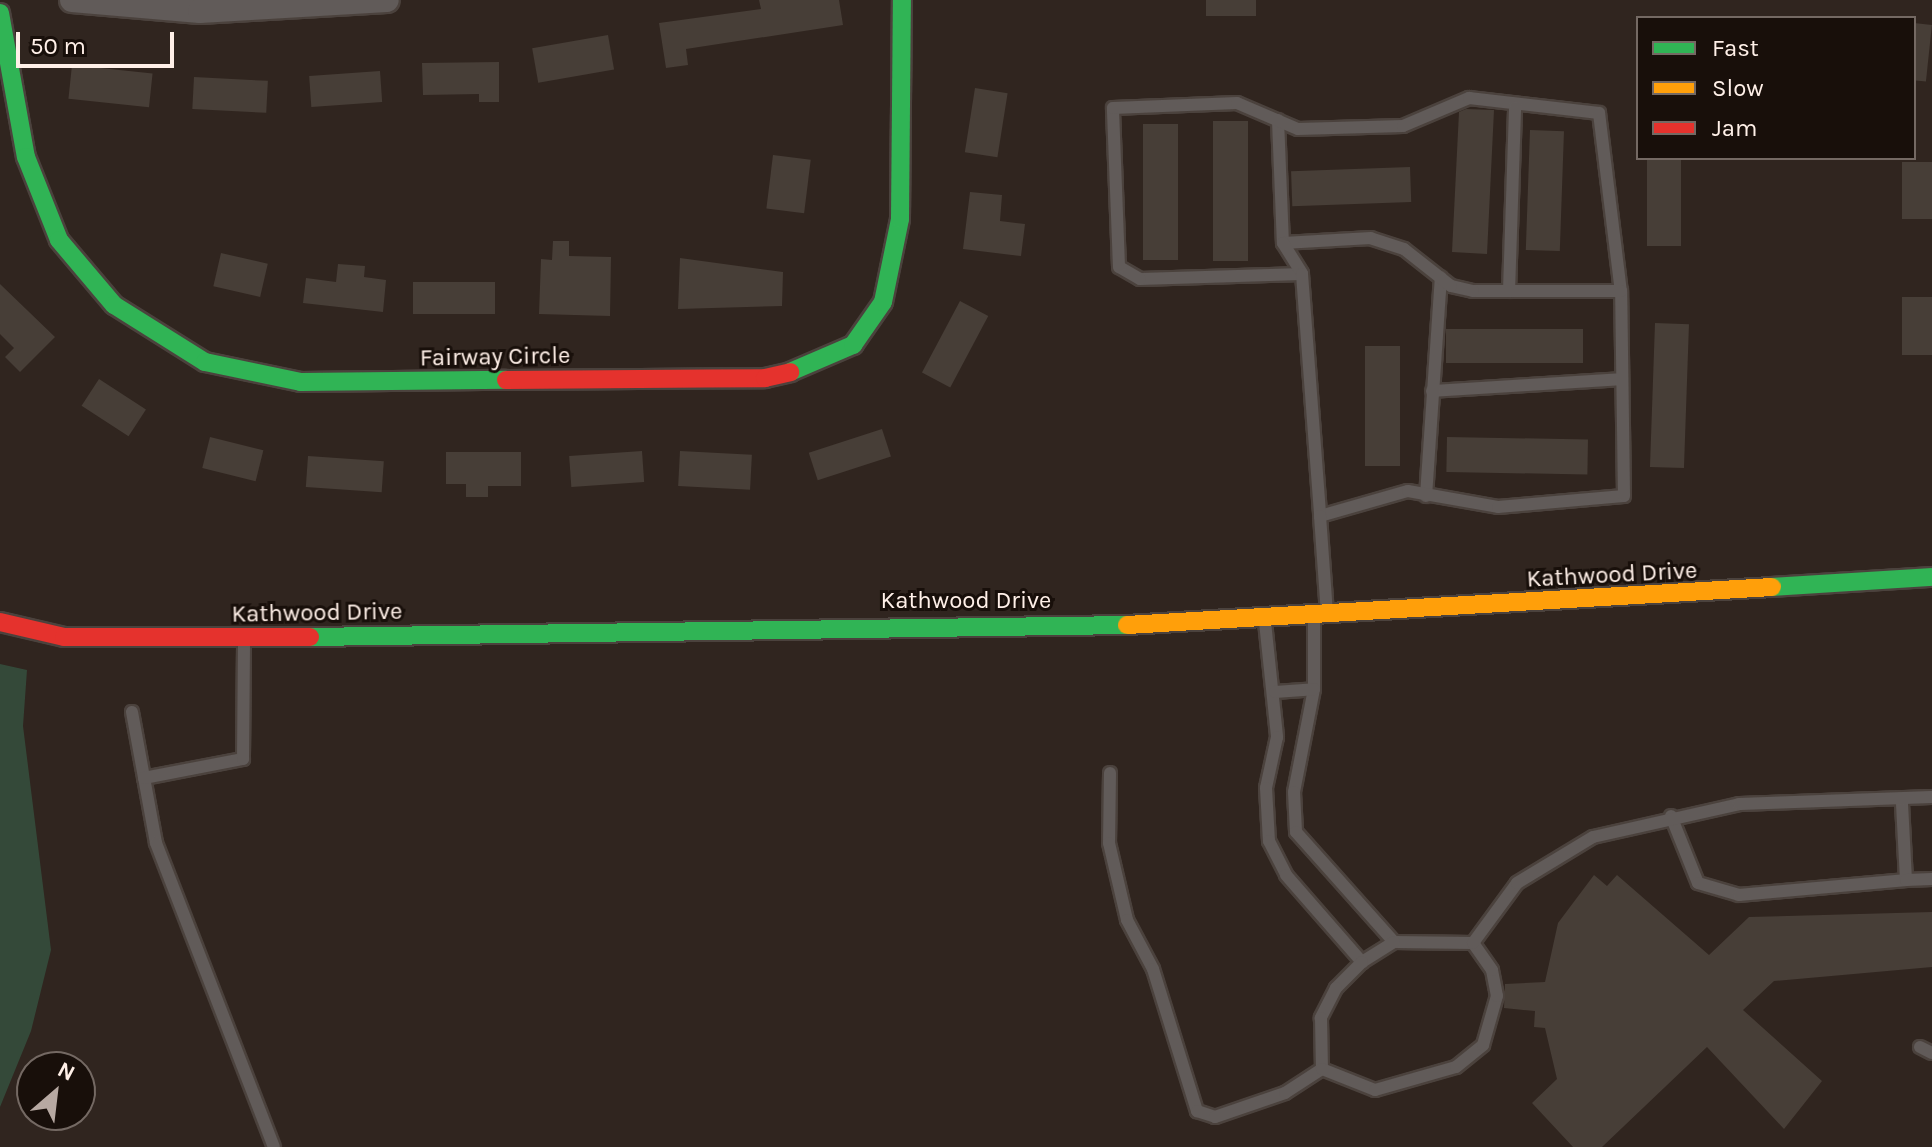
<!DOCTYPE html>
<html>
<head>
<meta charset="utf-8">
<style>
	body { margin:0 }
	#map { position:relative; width:1932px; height:1147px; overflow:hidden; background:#30251f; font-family:Karla,sans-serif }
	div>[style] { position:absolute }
	.green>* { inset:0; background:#344939 }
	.building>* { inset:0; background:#473e37; transform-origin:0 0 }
	.roads { filter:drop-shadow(2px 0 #4b423d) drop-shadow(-2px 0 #4b423d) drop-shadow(0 2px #4b423d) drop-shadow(0 -2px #4b423d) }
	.lane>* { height:12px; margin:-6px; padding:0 6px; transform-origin:6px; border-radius:6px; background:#615b59 }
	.street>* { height:24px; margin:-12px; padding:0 12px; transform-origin:12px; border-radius:12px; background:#615b59 }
	.fast>* { height:18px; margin:-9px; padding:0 9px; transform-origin:9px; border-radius:9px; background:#30b455 }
	.slow>* { height:18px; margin:-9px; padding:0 9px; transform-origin:9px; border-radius:9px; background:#ff9f0a }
	.jam>* { height:18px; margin:-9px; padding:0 9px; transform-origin:9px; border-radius:9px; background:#e5322d }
	span { translate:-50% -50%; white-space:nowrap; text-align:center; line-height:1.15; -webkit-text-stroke:6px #180f0a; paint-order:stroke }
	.street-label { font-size:24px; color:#fff0e8 }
	.legend { position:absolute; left:1636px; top:16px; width:280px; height:144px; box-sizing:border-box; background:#180f0a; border:2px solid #746963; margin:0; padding:10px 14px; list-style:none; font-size:24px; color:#fff0e8 }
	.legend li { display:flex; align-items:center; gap:16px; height:40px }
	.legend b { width:40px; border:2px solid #746963 }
	.north { position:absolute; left:16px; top:1051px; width:80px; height:80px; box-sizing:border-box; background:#180f0a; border:2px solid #746963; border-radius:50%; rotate:28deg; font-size:22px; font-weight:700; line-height:32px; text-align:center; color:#fff0e8 }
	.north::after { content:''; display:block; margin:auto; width:28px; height:36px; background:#b7a9a2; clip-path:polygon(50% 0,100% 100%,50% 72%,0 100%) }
	.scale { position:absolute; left:16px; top:32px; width:158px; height:36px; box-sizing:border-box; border:4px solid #fff0e8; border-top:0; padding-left:10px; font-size:24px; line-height:28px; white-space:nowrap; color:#fff0e8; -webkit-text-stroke:6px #180f0a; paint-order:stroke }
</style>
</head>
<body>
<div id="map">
	<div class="green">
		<div style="clip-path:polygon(0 664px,27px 670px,23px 726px,51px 950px,31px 1031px,0 1107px)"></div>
	</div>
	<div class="building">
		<div style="clip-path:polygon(759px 0,839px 0,843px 25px,686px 49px,688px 65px,666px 68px,659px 23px,761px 9px)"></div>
		<div style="left:1206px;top:0;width:50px;height:16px"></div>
		<div style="left:1914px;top:23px;width:18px;height:57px;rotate:6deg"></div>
		<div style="left:608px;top:35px;width:35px;height:77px;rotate:80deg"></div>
		<div style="clip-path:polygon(499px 62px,499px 102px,479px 102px,479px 94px,423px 95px,422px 63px)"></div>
		<div style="left:72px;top:65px;width:81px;height:34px;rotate:6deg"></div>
		<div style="left:380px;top:71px;width:31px;height:71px;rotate:86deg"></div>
		<div style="left:194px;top:77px;width:74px;height:32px;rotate:3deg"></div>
		<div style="left:975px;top:88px;width:33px;height:65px;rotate:9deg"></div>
		<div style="clip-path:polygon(1466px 109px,1494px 110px,1487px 254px,1452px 252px,1459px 112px)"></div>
		<div style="left:1213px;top:121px;width:35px;height:140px"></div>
		<div style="left:1143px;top:124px;width:35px;height:136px"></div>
		<div style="left:1530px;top:130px;width:34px;height:120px;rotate:2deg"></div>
		<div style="left:773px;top:155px;width:38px;height:54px;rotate:7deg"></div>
		<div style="left:1647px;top:158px;width:34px;height:88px"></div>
		<div style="left:1902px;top:162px;width:30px;height:57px"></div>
		<div style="left:1410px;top:167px;width:35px;height:119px;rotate:88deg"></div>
		<div style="clip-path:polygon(970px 192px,1002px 195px,1000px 221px,1025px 224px,1021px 256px,963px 249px)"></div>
		<div style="clip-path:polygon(553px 241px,569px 241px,569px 256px,611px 257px,610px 316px,539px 314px,541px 259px,552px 260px)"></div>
		<div style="left:221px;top:253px;width:48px;height:34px;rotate:13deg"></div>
		<div style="clip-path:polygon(680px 258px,783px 272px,782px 306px,678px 309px)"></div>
		<div style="clip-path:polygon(338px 264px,365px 266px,364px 277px,386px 280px,383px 312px,303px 303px,306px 278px,336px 282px)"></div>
		<div style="left:413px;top:282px;width:82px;height:32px"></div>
		<div style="clip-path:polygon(0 284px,55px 337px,20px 372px,5px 357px,14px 348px,0 334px)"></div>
		<div style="left:1902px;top:297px;width:30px;height:58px"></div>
		<div style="left:960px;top:301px;width:32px;height:81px;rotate:28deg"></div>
		<div style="left:1655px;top:323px;width:34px;height:144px;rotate:2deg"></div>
		<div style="left:1583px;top:329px;width:34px;height:137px;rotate:90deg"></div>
		<div style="left:1365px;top:346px;width:35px;height:120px"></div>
		<div style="left:99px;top:379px;width:56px;height:32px;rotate:33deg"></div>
		<div style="left:882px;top:429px;width:29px;height:77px;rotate:72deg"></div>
		<div style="left:210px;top:437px;width:55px;height:32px;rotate:14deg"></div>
		<div style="left:1447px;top:437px;width:141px;height:35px;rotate:1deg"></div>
		<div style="left:642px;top:451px;width:31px;height:73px;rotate:86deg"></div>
		<div style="left:680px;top:451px;width:72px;height:35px;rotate:3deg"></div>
		<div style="clip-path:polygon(446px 452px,521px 452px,521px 486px,488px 486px,488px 497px,466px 497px,466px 484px,446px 484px)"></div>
		<div style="left:308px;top:456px;width:76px;height:31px;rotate:4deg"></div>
		<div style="clip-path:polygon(1594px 875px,1607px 886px,1617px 875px,1709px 955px,1749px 917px,1932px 912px,1932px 967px,1774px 981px,1743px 1010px,1822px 1081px,1784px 1129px,1707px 1047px,1602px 1147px,1573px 1147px,1532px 1103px,1557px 1079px,1545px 1028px,1534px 1027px,1535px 1011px,1504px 1008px,1505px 984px,1545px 982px,1558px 923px)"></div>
	</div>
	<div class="roads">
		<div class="lane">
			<div style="left:1278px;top:120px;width:123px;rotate:87.7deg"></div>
			<div style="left:1302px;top:274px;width:162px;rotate:178.2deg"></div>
			<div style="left:1140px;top:279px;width:24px;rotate:-150deg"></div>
			<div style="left:1119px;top:267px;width:159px;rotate:-92.2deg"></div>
			<div style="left:1113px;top:108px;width:124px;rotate:-2.3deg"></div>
			<div style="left:1237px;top:103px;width:66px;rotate:23.1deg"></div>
			<div style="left:1298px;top:129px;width:105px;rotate:-1.6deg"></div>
			<div style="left:1403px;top:126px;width:72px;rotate:-23deg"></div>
			<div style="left:1469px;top:98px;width:131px;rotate:6.6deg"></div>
			<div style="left:1599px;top:113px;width:179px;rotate:83deg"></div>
			<div style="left:1509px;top:291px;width:184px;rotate:-88.1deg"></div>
			<div style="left:1432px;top:391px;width:190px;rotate:-3.6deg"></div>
			<div style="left:1426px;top:496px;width:219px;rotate:-86.1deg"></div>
			<div style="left:1320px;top:516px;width:91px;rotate:-15.9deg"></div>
			<div style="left:1408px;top:491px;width:91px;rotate:10.1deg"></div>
			<div style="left:1498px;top:507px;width:126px;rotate:-5deg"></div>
			<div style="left:1624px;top:496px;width:205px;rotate:-90.8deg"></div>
			<div style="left:1621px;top:291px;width:148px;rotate:180deg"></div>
			<div style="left:1473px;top:291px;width:23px;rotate:-167deg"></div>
			<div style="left:1451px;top:286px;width:60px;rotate:-141.8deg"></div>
			<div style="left:1404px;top:249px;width:35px;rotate:-162deg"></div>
			<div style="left:1371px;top:238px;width:88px;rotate:176.7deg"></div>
			<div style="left:1283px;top:243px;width:36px;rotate:58deg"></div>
			<div style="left:1302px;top:274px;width:243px;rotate:85.7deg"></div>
			<div style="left:1320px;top:516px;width:98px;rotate:85.9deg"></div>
			<div style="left:1314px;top:617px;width:72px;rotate:90deg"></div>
			<div style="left:1314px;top:689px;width:105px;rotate:101deg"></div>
			<div style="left:1294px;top:792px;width:40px;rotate:87.1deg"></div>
			<div style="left:1296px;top:832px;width:147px;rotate:48.3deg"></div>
			<div style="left:1265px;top:622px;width:116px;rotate:84deg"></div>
			<div style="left:1277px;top:737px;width:52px;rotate:102.2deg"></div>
			<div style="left:1266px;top:788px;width:53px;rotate:86.8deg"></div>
			<div style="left:1269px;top:841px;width:38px;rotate:63deg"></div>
			<div style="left:1286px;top:875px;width:116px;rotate:48.9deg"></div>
			<div style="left:1275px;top:692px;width:39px;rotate:-4deg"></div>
			<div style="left:132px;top:712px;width:133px;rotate:79.6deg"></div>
			<div style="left:156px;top:843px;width:326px;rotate:68.8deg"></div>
			<div style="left:1110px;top:773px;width:70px;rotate:90.8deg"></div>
			<div style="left:1109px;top:843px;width:79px;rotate:76.8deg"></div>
			<div style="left:1127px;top:920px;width:55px;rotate:62deg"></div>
			<div style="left:1153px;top:969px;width:149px;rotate:72.8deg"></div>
			<div style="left:1197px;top:1111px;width:19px;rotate:18deg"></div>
			<div style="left:1215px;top:1117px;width:74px;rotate:-18.9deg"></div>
			<div style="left:1285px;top:1093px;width:44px;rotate:-33deg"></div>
			<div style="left:144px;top:778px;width:101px;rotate:-10.9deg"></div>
			<div style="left:243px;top:759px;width:120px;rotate:-89.5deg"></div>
			<div style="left:1671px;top:816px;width:72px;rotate:68.1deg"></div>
			<div style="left:1698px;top:883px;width:43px;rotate:16.3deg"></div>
			<div style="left:1739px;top:895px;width:168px;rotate:-5.1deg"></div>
			<div style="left:1906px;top:880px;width:77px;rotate:-93deg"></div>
			<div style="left:1906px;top:880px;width:26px;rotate:-2deg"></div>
			<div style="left:1473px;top:943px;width:79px;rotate:-179.3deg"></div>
			<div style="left:1394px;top:942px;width:38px;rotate:148deg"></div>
			<div style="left:1362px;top:962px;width:37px;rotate:135deg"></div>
			<div style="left:1336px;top:988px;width:34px;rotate:117deg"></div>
			<div style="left:1321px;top:1018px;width:51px;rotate:88.9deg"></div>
			<div style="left:1322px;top:1069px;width:57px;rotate:21.6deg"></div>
			<div style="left:1375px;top:1090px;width:84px;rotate:-15.9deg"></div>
			<div style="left:1456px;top:1067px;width:35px;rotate:-39deg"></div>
			<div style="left:1483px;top:1045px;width:51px;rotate:-74.1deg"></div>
			<div style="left:1497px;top:996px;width:26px;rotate:-101deg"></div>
			<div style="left:1492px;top:970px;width:33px;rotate:-125deg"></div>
			<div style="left:1473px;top:943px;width:74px;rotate:-53.7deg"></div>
			<div style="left:1517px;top:883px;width:89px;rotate:-31.2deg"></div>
			<div style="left:1593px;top:837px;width:150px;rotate:-12.7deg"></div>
			<div style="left:1739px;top:804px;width:193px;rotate:-2.1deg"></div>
			<div style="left:1920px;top:1047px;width:13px;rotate:27deg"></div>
		</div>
		<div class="street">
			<div style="left:72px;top:0;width:128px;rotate:4.9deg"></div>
			<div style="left:200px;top:11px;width:187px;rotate:-3.4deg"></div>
		</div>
		<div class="fast">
			<div style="left:0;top:13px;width:146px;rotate:79.8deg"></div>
			<div style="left:26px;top:157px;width:89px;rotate:68.3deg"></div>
			<div style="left:59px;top:240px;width:85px;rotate:49.8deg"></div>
			<div style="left:114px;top:305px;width:107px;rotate:32.1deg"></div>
			<div style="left:205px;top:362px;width:98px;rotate:11.8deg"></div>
			<div style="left:301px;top:382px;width:205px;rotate:-0.6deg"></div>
			<div style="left:790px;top:372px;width:69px;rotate:-23.2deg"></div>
			<div style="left:853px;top:345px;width:52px;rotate:-55.1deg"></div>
			<div style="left:883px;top:302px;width:85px;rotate:-78.4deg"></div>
			<div style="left:900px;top:219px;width:219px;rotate:-89.5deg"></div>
			<div style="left:1772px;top:587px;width:160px;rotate:-3.6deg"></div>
			<div style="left:310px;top:637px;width:817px;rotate:-0.84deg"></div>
		</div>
		<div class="slow">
			<div style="left:1127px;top:625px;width:646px;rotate:-3.37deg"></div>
		</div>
		<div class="jam">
			<div style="left:506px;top:380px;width:259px;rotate:-0.4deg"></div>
			<div style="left:765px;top:378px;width:26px;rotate:-13deg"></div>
			<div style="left:0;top:622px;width:66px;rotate:13.2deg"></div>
			<div style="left:64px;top:637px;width:246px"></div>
		</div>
	</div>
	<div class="street-label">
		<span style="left:495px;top:357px;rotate:-1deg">Fairway Circle</span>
		<span style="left:1612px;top:575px;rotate:-3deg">Kathwood Drive</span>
		<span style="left:966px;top:601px">Kathwood Drive</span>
		<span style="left:317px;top:613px;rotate:-1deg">Kathwood Drive</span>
	</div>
	<ul class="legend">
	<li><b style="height:10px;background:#30b455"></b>Fast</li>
	<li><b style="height:10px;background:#ff9f0a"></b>Slow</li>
	<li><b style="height:10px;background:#e5322d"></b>Jam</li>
	</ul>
	<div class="north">N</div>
	<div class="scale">50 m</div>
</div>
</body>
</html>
